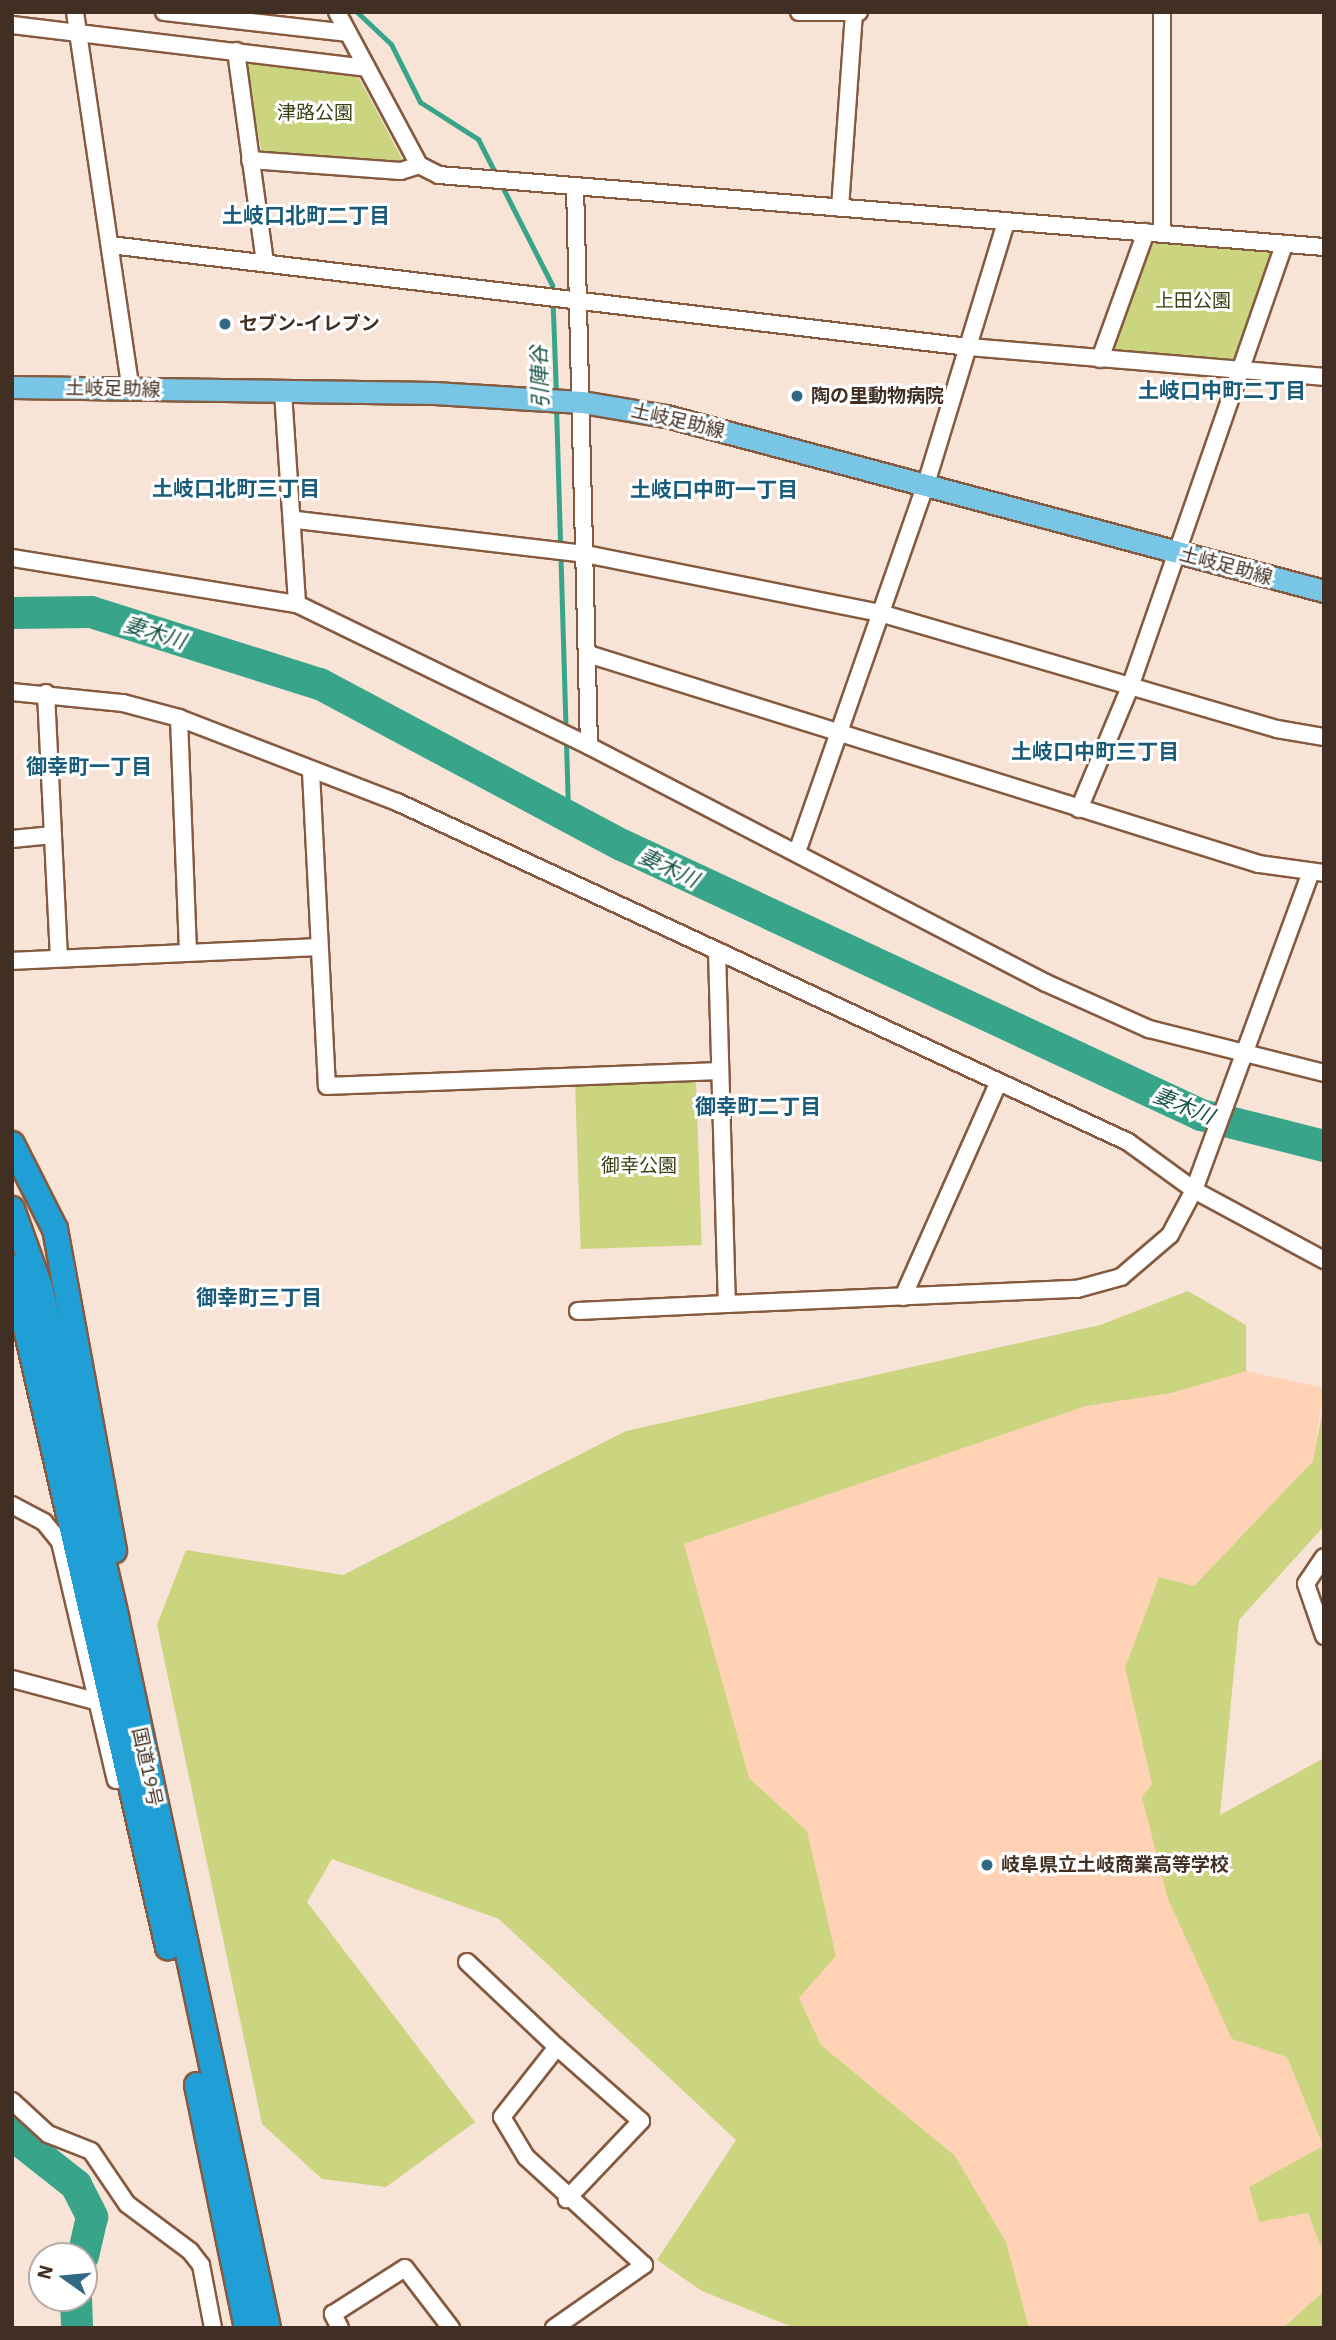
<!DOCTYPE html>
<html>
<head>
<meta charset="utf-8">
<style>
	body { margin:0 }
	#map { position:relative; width:1336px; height:2340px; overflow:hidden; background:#f8e3d7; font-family:"IBM Plex Sans","Noto Sans JP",sans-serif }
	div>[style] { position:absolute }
	.built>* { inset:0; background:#ffd1b5 }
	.green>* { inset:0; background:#cbd47f; transform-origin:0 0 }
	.stream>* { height:5px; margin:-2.5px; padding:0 2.5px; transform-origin:2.5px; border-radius:2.5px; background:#38a58b }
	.river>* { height:32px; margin:-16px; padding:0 16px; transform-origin:16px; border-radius:16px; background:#38a58b }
	.roads { filter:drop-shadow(2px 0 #855a3e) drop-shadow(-2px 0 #855a3e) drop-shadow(0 2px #855a3e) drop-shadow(0 -2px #855a3e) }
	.minor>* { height:16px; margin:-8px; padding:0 8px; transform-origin:8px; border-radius:8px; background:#fff }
	.major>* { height:21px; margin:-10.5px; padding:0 10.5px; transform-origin:10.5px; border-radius:10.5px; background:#79c5e6 }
	.highway>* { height:24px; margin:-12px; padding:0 12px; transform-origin:12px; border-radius:12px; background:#1f9fd6 }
	.dots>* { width:19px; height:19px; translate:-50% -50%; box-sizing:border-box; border:4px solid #fff; border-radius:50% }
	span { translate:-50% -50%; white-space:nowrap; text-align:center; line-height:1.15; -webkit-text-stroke:6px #fff; paint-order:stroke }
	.park-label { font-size:19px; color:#3c4013 }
	.poi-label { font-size:19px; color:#422f23; font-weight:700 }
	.left { translate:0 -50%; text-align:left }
	.street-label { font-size:19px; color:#422f23 }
	.neighbourhood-label { font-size:21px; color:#1b5b7a; font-weight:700 }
	.water-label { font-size:21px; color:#155143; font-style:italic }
	.frame { position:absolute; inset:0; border:14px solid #422f23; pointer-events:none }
	.north { position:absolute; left:28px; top:2242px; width:70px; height:70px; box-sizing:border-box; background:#fff; border:2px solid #b3aca7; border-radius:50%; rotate:285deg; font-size:19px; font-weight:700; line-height:28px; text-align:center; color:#422f23 }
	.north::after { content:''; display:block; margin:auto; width:24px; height:32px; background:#336884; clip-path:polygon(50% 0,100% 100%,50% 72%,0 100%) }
</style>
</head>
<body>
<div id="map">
	<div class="built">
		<div style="clip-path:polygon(1246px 1371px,1324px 1388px,1313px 1461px,1194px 1586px,1159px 1577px,1125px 1668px,1152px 1784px,1232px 2039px,1287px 2057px,1323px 2146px,1308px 2213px,1324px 2255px,1324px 2291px,1283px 2328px,1029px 2328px,1006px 2242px,955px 2156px,821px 2045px,799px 1998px,836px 1956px,807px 1831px,749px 1778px,684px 1544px,1086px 1406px,1172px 1393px)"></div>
	</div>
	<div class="green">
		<div style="clip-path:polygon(253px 60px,357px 74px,402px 159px,397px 164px,262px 154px,245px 64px)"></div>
		<div style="clip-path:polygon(1152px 240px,1277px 251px,1237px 360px,1112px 353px,1109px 346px)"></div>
		<div style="left:696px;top:1081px;width:164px;height:121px;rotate:88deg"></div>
		<div style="clip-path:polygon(1188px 1291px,1246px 1325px,1246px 1371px,1172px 1393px,1086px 1406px,684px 1544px,749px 1778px,807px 1831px,836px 1956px,799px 1998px,821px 2045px,955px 2156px,1006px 2242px,1029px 2328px,795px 2328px,702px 2291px,657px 2260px,736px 2140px,499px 1919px,332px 1859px,307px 1902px,475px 2122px,386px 2187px,322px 2179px,262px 2124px,157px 1625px,186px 1550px,343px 1575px,626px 1431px,1100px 1325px)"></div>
		<div style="clip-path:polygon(1324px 1403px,1324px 1526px,1239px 1620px,1220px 1815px,1324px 1758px,1324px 2255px,1308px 2213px,1259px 2222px,1249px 2187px,1323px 2146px,1287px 2057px,1232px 2039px,1168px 1899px,1142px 1797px,1152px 1784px,1125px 1668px,1159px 1577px,1194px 1586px,1313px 1461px)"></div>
		<div style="clip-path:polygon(1324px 2291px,1324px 2328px,1283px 2328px)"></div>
	</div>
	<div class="stream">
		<div style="left:357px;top:12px;width:47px;rotate:43.3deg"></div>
		<div style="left:391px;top:44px;width:65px;rotate:63.4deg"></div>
		<div style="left:420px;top:102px;width:69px;rotate:32.5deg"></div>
		<div style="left:478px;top:139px;width:164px;rotate:63.1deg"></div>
		<div style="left:552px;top:285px;width:111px;rotate:87.9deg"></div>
		<div style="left:556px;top:406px;width:406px;rotate:88.3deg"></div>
	</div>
	<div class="river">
		<div style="left:12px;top:613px;width:79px;rotate:-0.7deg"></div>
		<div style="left:91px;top:612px;width:240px;rotate:17.5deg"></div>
		<div style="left:320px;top:684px;width:342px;rotate:28.1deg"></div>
		<div style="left:622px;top:845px;width:639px;rotate:25deg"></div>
		<div style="left:1201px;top:1115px;width:127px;rotate:14.1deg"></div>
		<div style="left:14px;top:2123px;width:18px;rotate:74deg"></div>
		<div style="left:19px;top:2140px;width:73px;rotate:38.3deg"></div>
		<div style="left:76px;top:2185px;width:36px;rotate:63deg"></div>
		<div style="left:92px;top:2217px;width:40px;rotate:103deg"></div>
		<div style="left:76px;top:2298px;width:30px;rotate:88deg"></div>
	</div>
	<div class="roads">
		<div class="minor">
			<div style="left:75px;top:12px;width:382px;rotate:81.6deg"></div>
			<div style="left:164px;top:12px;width:184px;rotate:6.5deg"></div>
			<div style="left:337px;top:12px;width:174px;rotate:61.8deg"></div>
			<div style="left:419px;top:165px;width:22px;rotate:27deg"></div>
			<div style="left:439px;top:175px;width:888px;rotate:4.65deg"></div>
			<div style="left:799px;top:12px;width:60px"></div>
			<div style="left:1162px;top:12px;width:220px;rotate:90deg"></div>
			<div style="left:12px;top:25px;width:357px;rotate:6.9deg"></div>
			<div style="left:236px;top:51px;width:213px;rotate:82.2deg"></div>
			<div style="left:250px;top:160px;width:151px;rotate:4.2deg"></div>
			<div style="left:401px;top:171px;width:19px;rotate:-18deg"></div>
			<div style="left:575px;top:186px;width:560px;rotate:88.57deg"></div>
			<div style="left:840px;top:208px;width:196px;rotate:-85.9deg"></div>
			<div style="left:110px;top:245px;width:864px;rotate:6.78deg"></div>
			<div style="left:968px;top:347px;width:357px;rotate:4.8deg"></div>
			<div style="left:1100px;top:359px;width:135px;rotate:-70.1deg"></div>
			<div style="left:283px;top:392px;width:212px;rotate:86.2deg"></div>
			<div style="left:296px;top:520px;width:291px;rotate:6.7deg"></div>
			<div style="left:585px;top:554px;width:301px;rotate:11.3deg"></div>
			<div style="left:880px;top:613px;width:414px;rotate:16.3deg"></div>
			<div style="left:1277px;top:729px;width:48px;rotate:9.7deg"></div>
			<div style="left:12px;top:558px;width:289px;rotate:9.2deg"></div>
			<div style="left:297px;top:604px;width:325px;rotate:25.9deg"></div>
			<div style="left:589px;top:746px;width:515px;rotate:27.41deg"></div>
			<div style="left:1046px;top:983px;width:113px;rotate:24.1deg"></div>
			<div style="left:1149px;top:1029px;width:180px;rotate:14.1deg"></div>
			<div style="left:588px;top:654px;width:703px;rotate:17.38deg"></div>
			<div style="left:1259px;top:864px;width:66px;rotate:7.9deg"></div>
			<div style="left:12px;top:692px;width:112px;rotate:5.7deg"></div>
			<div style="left:123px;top:703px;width:58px;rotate:15deg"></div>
			<div style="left:179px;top:718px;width:234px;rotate:21.1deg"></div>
			<div style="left:397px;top:802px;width:806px;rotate:24.94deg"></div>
			<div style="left:1128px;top:1142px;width:82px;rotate:36deg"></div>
			<div style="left:1194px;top:1190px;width:148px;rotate:28.3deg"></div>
			<div style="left:46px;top:693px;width:265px;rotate:87.2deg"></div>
			<div style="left:179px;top:718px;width:235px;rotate:87.8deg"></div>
			<div style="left:311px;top:772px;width:314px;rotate:87.1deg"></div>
			<div style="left:327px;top:1086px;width:392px;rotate:-2.2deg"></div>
			<div style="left:1079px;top:809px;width:132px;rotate:-67.3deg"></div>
			<div style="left:1130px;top:687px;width:469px;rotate:-70.8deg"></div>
			<div style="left:12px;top:839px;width:41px;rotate:-5.6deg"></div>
			<div style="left:797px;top:852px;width:390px;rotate:-70.7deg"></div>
			<div style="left:926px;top:484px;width:271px;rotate:-73deg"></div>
			<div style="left:717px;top:951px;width:353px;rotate:88.4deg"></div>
			<div style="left:727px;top:1304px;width:350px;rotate:-2.5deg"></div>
			<div style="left:1077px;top:1289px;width:46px;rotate:-15.3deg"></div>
			<div style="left:1121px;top:1277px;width:65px;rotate:-40.6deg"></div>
			<div style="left:1170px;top:1235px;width:51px;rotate:-61.9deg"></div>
			<div style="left:1194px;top:1190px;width:339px;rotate:-69.8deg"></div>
			<div style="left:12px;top:961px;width:305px;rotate:-2.6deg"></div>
			<div style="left:903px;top:1297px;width:233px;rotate:-66deg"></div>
			<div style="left:578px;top:1311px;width:149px;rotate:-2.7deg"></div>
			<div style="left:12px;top:1505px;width:36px;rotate:28deg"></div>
			<div style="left:44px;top:1522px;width:26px;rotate:51deg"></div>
			<div style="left:60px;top:1542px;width:244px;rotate:76.8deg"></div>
			<div style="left:116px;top:1780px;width:14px;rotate:-4deg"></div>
			<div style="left:1324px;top:1557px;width:32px;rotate:124deg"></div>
			<div style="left:1306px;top:1584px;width:55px;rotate:70.9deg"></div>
			<div style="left:12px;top:1679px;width:86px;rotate:14.8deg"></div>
			<div style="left:467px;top:1962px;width:124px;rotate:43.4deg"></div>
			<div style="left:557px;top:2047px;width:89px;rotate:128.2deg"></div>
			<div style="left:502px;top:2117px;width:47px;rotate:59deg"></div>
			<div style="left:526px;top:2157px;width:160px;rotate:42.5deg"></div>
			<div style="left:644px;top:2265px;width:110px;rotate:145deg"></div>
			<div style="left:557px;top:2047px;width:112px;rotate:41.4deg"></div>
			<div style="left:641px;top:2121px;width:108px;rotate:133.5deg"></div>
			<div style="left:12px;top:2101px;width:49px;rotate:42.5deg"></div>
			<div style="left:48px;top:2134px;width:46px;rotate:21.6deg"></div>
			<div style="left:91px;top:2151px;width:64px;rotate:55.8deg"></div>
			<div style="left:127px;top:2204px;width:79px;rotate:36.7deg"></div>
			<div style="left:190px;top:2251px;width:18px;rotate:52deg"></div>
			<div style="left:201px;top:2265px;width:64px;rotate:79.2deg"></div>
			<div style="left:340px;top:2328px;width:16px;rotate:-117deg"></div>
			<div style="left:333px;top:2314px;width:85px;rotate:-32.6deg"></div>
			<div style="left:405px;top:2268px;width:76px;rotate:52.5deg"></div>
		</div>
		<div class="major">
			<div style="left:12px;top:387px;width:422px;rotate:0.8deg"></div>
			<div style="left:434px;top:393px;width:148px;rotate:3.5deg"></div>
			<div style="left:582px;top:402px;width:85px;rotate:9.5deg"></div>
			<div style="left:666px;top:416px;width:681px;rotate:14.89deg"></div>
		</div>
		<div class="highway">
			<div style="left:12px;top:1144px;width:95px;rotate:63.2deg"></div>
			<div style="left:55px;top:1229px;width:327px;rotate:79.6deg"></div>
			<div style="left:12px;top:1209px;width:83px;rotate:70.3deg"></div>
			<div style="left:40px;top:1287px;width:339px;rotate:77deg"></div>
			<div style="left:116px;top:1617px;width:727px;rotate:77.93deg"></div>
			<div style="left:12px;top:1267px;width:698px;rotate:77.08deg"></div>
			<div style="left:197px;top:2085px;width:248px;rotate:78.4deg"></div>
		</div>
	</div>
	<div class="dots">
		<div style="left:225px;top:324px;background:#336884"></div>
		<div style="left:797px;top:396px;background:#336884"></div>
		<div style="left:987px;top:1865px;background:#336884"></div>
	</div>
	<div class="park-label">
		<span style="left:315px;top:113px">津路公園</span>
		<span style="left:1193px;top:301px">上田公園</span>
		<span style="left:639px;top:1166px">御幸公園</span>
	</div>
	<div class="poi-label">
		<span class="left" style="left:239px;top:324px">セブン-イレブン</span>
		<span class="left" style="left:811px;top:396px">陶の里動物病院</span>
		<span class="left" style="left:1001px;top:1865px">岐阜県立土岐商業高等学校</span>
	</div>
	<div class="street-label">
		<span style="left:113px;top:389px;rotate:1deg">土岐足助線</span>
		<span style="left:678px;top:421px;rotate:13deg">土岐足助線</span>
		<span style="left:1226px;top:566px;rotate:15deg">土岐足助線</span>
		<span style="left:147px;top:1767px;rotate:78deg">国道19号</span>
	</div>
	<div class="neighbourhood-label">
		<span style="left:306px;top:215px">土岐口北町二丁目</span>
		<span style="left:1222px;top:390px">土岐口中町二丁目</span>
		<span style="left:236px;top:488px">土岐口北町三丁目</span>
		<span style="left:714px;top:489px">土岐口中町一丁目</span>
		<span style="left:1095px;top:751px">土岐口中町三丁目</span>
		<span style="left:89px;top:766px">御幸町一丁目</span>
		<span style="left:758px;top:1106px">御幸町二丁目</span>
		<span style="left:259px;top:1297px">御幸町三丁目</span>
	</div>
	<div class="water-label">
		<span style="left:539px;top:377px;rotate:-92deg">引陣谷</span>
		<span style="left:155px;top:632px;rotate:17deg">妻木川</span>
		<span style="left:669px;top:867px;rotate:25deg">妻木川</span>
		<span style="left:1184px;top:1105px;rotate:22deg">妻木川</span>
	</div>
	<div class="frame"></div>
	<div class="north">N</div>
</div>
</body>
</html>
